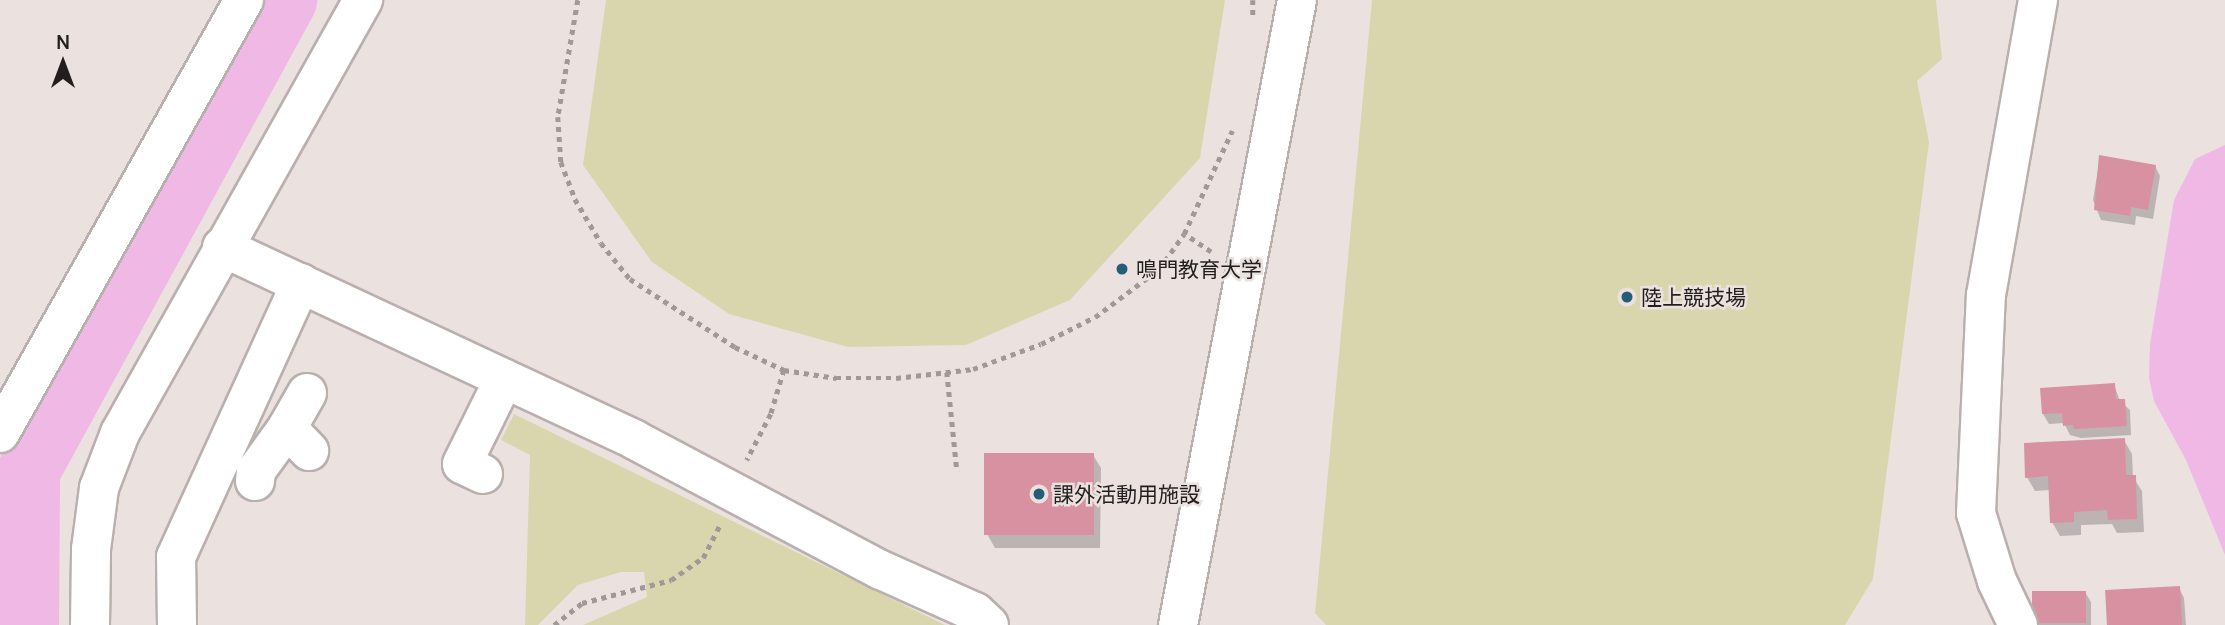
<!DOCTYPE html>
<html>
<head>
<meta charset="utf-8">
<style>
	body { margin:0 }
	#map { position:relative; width:2225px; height:625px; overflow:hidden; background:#ebe2df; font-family:Manrope,"Noto Sans JP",sans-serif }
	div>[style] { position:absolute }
	.green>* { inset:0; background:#d9d6ae }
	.water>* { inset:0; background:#efb8e5 }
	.shadow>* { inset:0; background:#0003 }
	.river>* { height:63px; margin:-31.5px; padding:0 31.5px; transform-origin:31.5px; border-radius:31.5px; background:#efb8e5 }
	.building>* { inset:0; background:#d791a0; transform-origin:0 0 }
	.path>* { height:4.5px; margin-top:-2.25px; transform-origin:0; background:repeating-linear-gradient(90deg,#a09997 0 5px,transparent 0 10px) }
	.roads { filter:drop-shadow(2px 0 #b9b0ae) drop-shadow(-2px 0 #b9b0ae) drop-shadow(0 2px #b9b0ae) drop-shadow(0 -2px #b9b0ae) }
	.minor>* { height:38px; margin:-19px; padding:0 19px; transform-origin:19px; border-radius:19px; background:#fff }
	.dots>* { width:19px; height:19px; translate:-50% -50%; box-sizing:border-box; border:4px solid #ebe2df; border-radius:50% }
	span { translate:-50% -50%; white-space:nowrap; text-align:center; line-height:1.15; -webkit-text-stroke:5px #ebe2df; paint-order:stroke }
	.poi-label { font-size:21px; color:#211e1d }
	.left { translate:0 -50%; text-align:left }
	.north { position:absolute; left:28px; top:28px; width:70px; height:70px; -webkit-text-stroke:5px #ebe2df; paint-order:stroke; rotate:0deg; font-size:19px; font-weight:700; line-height:28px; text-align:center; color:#211e1d }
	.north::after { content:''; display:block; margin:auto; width:24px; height:32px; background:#211e1d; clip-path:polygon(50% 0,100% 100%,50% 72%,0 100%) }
</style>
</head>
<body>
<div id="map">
	<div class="green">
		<div style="clip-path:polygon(606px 0,1225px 0,1200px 158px,1070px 300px,966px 345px,848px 347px,729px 314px,652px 262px,583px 165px)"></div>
		<div style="clip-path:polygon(1372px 0,1936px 0,1942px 59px,1917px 81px,1929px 142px,1873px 579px,1845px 625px,1326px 625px,1315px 613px)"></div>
		<div style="clip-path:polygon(514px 414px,945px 625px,583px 625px,647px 597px,644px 572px,621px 572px,578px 585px,538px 625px,525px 625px,530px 455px,501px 440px)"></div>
	</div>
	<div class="water">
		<div style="clip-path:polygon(2225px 145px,2225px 555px,2186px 460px,2154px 401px,2149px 378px,2150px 344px,2174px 200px,2195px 159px)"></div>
	</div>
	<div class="shadow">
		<div style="clip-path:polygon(2100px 157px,2155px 166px,2160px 176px,2153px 219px,2136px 216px,2135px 225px,2101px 220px,2093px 200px)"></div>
		<div style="clip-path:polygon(2114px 385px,2120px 401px,2130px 410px,2131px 435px,2081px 438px,2070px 435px,2064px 423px,2049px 424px,2043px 414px,2042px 389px)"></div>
		<div style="clip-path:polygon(2124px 440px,2132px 454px,2133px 477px,2142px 491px,2144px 532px,2117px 533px,2112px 524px,2081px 525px,2081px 535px,2060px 536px,2052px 522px,2050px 490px,2035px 491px,2027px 477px)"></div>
		<div style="clip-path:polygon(1093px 455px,1101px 468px,1100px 548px,995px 548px,987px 534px)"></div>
		<div style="clip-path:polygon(2179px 588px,2184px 598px,2186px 625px,2108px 625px)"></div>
		<div style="clip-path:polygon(2085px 592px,2091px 602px,2091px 625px,2034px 625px)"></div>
	</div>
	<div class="river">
		<div style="left:27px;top:625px;width:154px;rotate:-89.6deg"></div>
		<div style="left:28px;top:471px;width:537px;rotate:-61.38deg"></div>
	</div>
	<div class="building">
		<div style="clip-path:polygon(2099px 155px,2156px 165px,2148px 210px,2131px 207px,2130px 216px,2094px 210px)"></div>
		<div style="clip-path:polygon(2115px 383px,2116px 399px,2125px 399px,2127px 426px,2074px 429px,2073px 425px,2063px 426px,2062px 413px,2042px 414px,2040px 388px)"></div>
		<div style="clip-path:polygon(2125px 438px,2126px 475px,2136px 475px,2137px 519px,2108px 520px,2107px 510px,2074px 512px,2074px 522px,2050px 523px,2048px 476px,2025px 478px,2024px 443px)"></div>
		<div style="left:1094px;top:453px;width:82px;height:110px;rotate:90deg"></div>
		<div style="left:2180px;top:586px;width:39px;height:75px;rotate:87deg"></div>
		<div style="left:2086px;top:591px;width:32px;height:54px;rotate:90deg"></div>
	</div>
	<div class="path">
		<div style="left:578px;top:0;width:119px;rotate:99.7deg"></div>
		<div style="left:558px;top:117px;width:45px;rotate:86.2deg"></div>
		<div style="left:561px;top:162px;width:40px;rotate:69deg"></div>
		<div style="left:575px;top:199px;width:51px;rotate:59.4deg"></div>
		<div style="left:601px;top:243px;width:46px;rotate:51.1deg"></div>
		<div style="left:630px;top:279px;width:125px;rotate:32.9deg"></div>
		<div style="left:735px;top:347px;width:54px;rotate:25.1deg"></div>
		<div style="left:784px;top:370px;width:46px;rotate:106.5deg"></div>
		<div style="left:771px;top:414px;width:52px;rotate:117.6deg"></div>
		<div style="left:1253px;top:0;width:17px;rotate:90deg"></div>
		<div style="left:1211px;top:252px;width:32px;rotate:-146deg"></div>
		<div style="left:1184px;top:234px;width:114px;rotate:-65deg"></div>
		<div style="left:784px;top:370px;width:53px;rotate:8.7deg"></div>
		<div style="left:836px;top:378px;width:60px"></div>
		<div style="left:896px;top:378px;width:78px;rotate:-6.7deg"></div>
		<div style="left:973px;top:369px;width:72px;rotate:-20.2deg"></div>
		<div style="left:1041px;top:344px;width:60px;rotate:-26.6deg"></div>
		<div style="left:1095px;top:317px;width:80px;rotate:-36.9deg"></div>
		<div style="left:1159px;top:269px;width:43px;rotate:-54.5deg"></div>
		<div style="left:947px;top:372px;width:100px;rotate:84.2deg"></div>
		<div style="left:554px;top:625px;width:36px;rotate:-38deg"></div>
		<div style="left:582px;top:603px;width:92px;rotate:-14.5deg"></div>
		<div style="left:671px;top:580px;width:39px;rotate:-35deg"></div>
		<div style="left:703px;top:558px;width:36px;rotate:-63deg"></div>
	</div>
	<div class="roads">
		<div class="minor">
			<div style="left:222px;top:247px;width:456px;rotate:25deg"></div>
			<div style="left:635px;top:440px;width:278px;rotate:27.9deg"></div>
			<div style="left:881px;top:570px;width:103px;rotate:24.1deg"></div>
			<div style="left:975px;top:612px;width:19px;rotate:43deg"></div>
			<div style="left:307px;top:393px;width:40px;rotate:119.7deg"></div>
			<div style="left:287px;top:428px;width:32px;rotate:46deg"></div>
			<div style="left:0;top:433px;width:497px;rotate:-60.6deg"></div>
			<div style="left:483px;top:474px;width:23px;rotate:-155deg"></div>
			<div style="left:462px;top:464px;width:95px;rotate:-63.7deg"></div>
			<div style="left:255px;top:481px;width:10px;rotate:-84deg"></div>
			<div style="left:256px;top:471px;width:53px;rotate:-54.2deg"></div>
			<div style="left:90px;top:625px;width:76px;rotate:-89.2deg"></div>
			<div style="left:91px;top:549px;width:62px;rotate:-82.5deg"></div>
			<div style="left:99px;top:488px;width:59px;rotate:-69.1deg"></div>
			<div style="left:120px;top:433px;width:497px;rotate:-60.7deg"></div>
			<div style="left:177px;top:625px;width:68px;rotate:-90.8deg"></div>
			<div style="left:176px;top:557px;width:301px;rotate:-65.5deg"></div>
			<div style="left:1178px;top:625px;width:636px;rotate:-79.22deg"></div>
			<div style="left:2018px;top:625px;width:49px;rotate:-115.5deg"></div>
			<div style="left:1997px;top:581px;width:71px;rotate:-107.2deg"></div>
			<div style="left:1976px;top:513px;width:218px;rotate:-87.4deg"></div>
			<div style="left:1986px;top:295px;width:300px;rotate:-80deg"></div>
		</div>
	</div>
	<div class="dots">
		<div style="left:1122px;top:269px;background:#265c77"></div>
		<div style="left:1627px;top:297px;background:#265c77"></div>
		<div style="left:1039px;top:494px;background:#265c77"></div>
	</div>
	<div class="poi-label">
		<span class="left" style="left:1136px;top:269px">鳴門教育大学</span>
		<span class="left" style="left:1641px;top:297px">陸上競技場</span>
		<span class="left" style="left:1053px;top:494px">課外活動用施設</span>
	</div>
	<div class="north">N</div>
</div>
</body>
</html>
